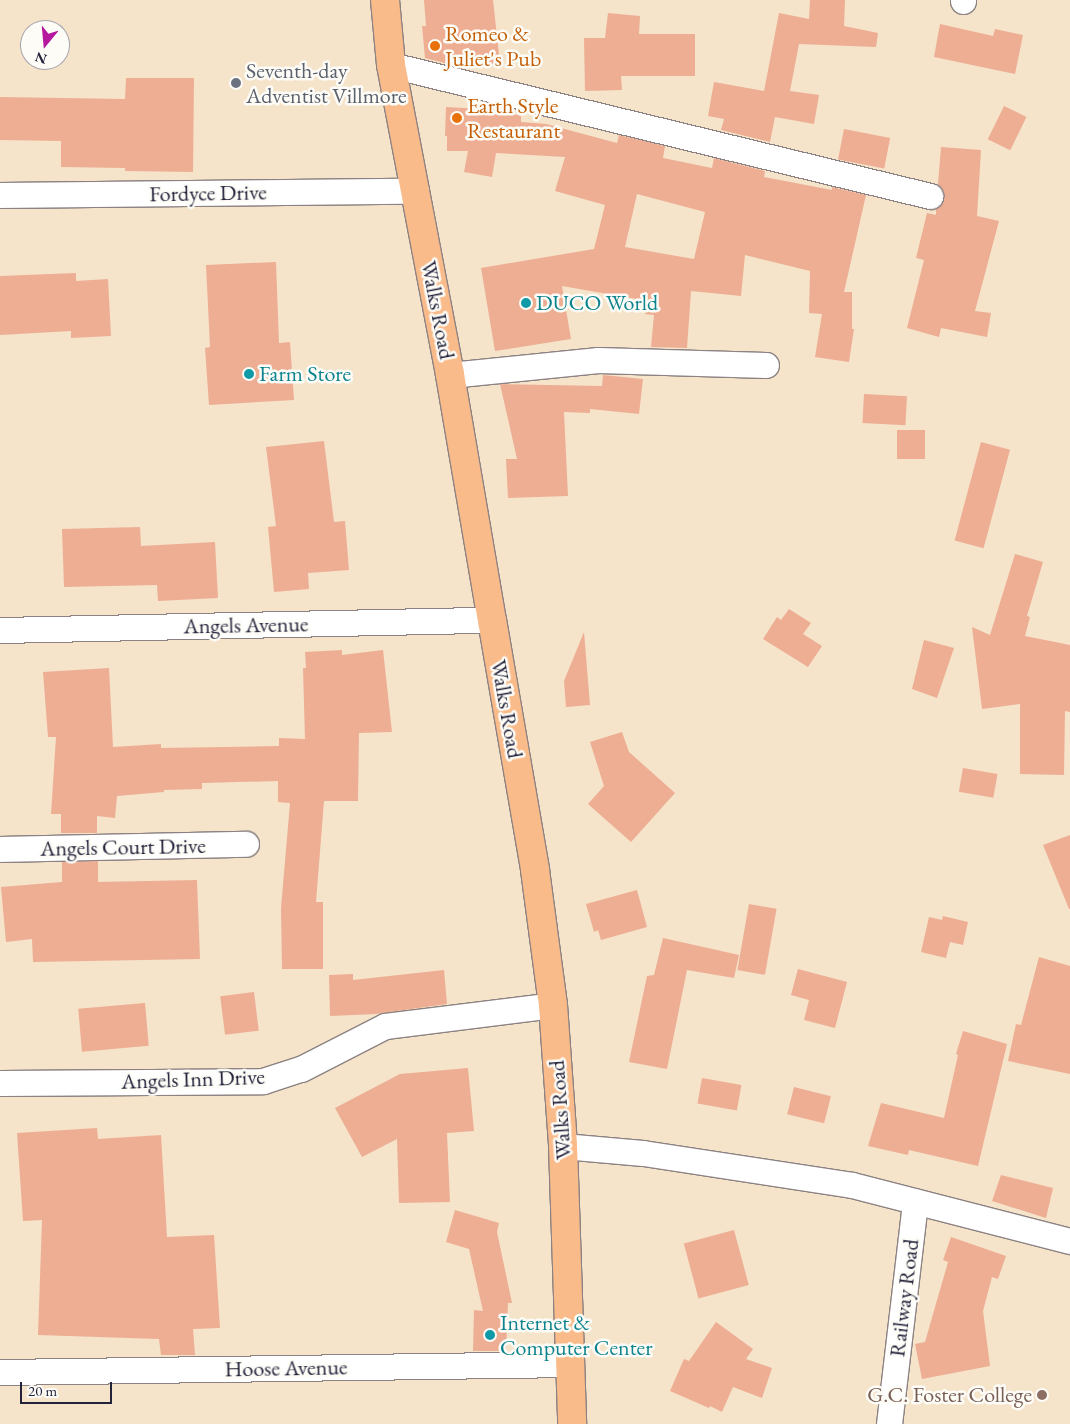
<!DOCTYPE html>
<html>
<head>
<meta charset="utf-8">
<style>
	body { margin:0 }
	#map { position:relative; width:1070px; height:1424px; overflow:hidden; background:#f5e3ca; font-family:"EB Garamond",serif }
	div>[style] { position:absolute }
	.building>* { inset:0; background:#edae94; transform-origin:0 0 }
	.roads { filter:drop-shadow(1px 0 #8c8282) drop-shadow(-1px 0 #8c8282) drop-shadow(0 1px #8c8282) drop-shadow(0 -1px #8c8282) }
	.street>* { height:25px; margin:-12.5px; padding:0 12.5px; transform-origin:12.5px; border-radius:12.5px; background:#fff }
	.primary>* { height:28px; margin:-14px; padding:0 14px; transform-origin:14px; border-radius:14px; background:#fabb8b }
	.dots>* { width:14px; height:14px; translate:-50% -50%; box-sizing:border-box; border:2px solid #fdfcf7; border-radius:50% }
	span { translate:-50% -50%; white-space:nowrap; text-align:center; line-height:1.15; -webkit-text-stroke:5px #fdfcf7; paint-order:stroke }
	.food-label { font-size:22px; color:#c56008 }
	.left { translate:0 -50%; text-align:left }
	.worship-label { font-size:22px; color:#5b616d }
	.street-label { font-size:22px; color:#22223b }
	.culture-label { font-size:22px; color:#0d838f }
	.education-label { font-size:22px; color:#785e54 }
	.right { translate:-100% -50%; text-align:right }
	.north { position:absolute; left:20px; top:20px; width:50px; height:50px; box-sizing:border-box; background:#fdfcf7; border:1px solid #a5a5ac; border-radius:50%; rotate:197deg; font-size:14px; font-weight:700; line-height:20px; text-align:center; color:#22223b }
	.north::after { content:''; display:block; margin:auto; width:18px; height:22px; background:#b5179e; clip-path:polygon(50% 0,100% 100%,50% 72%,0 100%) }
	.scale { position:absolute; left:20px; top:1382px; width:92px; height:22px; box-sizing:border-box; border:2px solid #22223b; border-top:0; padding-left:6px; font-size:15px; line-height:18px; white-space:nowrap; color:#22223b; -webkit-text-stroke:4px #fdfcf7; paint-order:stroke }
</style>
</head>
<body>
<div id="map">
	<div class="building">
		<div style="clip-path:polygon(424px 0,493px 0,500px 64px,460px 67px,425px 58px,422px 26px,426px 26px)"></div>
		<div style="clip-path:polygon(810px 0,845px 0,844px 26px,878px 33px,876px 47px,799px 44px,790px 91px,819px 95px,814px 124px,775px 117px,770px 142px,721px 130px,724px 119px,708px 116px,714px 82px,764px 91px,779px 13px,809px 19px)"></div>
		<div style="clip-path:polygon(608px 13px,640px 16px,639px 34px,695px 34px,695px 76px,621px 76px,622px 90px,585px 91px,584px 38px,605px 38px)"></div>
		<div style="clip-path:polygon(940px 24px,993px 36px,995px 29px,1023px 35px,1015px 74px,934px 57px)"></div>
		<div style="clip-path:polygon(126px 78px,194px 78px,193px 172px,125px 171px,125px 168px,61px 167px,61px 141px,0 140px,0 97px,125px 99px)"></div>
		<div style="left:1004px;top:106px;width:25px;height:37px;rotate:26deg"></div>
		<div style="clip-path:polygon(evenodd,446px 107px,499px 110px,521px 116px,521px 122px,546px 124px,617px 143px,619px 135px,665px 146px,663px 158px,712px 168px,714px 158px,765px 171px,764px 177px,832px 190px,832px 187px,866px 195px,844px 292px,852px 292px,852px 329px,854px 329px,849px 362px,815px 357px,822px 314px,809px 313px,810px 271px,745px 255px,741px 296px,691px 291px,687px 348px,651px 347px,654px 315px,645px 314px,648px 301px,562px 286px,571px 339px,495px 351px,481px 268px,594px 249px,605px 205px,555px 191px,565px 157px,496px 153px,492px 177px,464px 172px,468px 151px,447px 151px,447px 136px,445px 136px,446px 107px,637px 194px,705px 212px,694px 259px,625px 247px,637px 194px)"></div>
		<div style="left:844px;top:129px;width:47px;height:31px;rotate:11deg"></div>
		<div style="clip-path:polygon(941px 147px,981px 150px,977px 216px,999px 221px,975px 311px,991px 313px,987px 337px,941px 328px,939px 337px,907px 328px,924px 260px,916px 258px,927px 213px,936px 215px,936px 208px,944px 199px,944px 192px,938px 184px)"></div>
		<div style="clip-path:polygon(276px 262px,279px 343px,290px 342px,294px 400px,209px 405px,205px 348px,210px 347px,206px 265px)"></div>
		<div style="clip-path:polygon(76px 273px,76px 281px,108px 279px,111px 336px,71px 338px,71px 331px,0 335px,0 276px)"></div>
		<div style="clip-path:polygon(603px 375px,643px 379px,639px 414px,590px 409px,590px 413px,564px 412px,568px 496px,508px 498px,506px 459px,517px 459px,500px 384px,602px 386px)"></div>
		<div style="left:864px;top:394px;width:43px;height:29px;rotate:3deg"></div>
		<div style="left:897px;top:430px;width:28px;height:29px"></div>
		<div style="clip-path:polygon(324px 441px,334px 522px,345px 521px,349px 570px,308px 573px,309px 589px,274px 592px,268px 527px,276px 526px,266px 447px)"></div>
		<div style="left:981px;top:442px;width:30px;height:102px;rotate:15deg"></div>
		<div style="clip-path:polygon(140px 527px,141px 546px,215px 542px,218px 598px,158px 601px,157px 585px,64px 587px,62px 529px)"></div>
		<div style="clip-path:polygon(1015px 554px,1043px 562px,1027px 616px,1030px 617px,1025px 636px,1070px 645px,1070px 712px,1065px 711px,1064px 775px,1020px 774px,1020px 704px,982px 709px,972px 627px,990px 635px)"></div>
		<div style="clip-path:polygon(789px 609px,811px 623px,803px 634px,822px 646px,808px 667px,763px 639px,777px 617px,781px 620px)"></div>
		<div style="clip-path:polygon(584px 632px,590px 705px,566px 707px,564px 681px)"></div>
		<div style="clip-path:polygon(924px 640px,954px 648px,937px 698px,912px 689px)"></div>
		<div style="clip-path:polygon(342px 650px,342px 655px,383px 650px,392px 732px,359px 733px,358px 801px,324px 801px,316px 902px,323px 902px,323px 969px,282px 969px,281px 908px,290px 803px,278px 802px,278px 781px,202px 783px,202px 789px,164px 790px,164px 792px,117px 796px,115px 818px,97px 816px,97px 833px,61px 833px,61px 814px,51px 814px,56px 737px,48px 737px,43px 672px,109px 668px,113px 747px,161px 744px,161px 748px,279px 746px,279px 738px,305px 739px,303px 668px,306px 668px,305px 652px)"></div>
		<div style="clip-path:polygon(622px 732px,629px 752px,675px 793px,631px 842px,588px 804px,604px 786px,590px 742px)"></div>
		<div style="left:963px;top:768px;width:35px;height:24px;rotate:10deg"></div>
		<div style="clip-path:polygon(1070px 835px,1070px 909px,1069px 909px,1043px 845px)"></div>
		<div style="clip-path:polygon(98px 861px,98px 882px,197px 880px,200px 959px,33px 962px,32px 939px,6px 942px,1px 887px,62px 882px,62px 862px)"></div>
		<div style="clip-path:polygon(637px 890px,647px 927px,601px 940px,598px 930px,594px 932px,586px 904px)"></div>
		<div style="left:749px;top:904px;width:28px;height:67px;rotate:10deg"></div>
		<div style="clip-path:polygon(943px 916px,968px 922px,963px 945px,950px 942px,946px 958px,921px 952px,929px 917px,942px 920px)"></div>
		<div style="clip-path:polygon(663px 938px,739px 955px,734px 978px,687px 970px,667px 1069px,629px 1062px,647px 976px,654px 975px)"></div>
		<div style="clip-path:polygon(1039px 957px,1070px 966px,1070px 1074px,1008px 1061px,1016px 1024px,1021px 1025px)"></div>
		<div style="clip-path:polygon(798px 969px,847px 982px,835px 1028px,804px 1020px,809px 1000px,791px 995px)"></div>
		<div style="clip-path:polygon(444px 970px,447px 1004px,376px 1014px,330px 1016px,329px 975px,353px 974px,353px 980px)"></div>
		<div style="left:254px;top:992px;width:39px;height:34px;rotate:83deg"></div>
		<div style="left:145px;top:1003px;width:43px;height:67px;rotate:85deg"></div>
		<div style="clip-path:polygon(963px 1031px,1007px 1044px,978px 1166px,909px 1150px,908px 1155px,868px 1146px,881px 1103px,944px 1118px,958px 1055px,956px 1054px)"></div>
		<div style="clip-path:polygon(468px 1068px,474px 1131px,447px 1133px,450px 1202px,399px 1203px,397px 1139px,362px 1157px,335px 1108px,400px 1074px)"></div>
		<div style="left:702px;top:1078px;width:40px;height:26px;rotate:10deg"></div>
		<div style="left:794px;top:1087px;width:38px;height:28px;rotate:14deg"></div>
		<div style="clip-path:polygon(97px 1128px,98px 1139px,161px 1135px,167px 1237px,214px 1235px,220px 1328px,193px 1329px,195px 1355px,161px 1355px,159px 1339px,38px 1335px,42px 1220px,23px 1221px,17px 1133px)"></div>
		<div style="clip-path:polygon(1001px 1175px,1053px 1188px,1046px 1218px,992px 1201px)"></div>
		<div style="clip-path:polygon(455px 1210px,499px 1223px,497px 1232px,512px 1303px,508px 1303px,506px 1351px,473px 1351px,474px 1310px,483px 1311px,469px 1249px,446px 1242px)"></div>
		<div style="left:734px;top:1230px;width:57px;height:52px;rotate:75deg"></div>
		<div style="clip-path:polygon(951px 1237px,1006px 1256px,998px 1279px,992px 1277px,983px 1311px,990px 1366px,922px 1379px,915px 1344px,925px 1342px,948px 1262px,943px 1260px)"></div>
		<div style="clip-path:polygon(716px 1322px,753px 1349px,746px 1359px,772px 1368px,762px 1398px,733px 1387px,722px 1412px,710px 1406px,709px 1408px,670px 1391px,684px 1359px,689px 1361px)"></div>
	</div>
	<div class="roads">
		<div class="street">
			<div style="left:963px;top:0;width:1px;rotate:90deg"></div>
			<div style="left:391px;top:65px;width:555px;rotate:13.66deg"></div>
			<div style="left:0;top:195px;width:416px;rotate:-0.6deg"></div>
			<div style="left:450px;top:375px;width:149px;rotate:-5.8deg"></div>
			<div style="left:598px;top:360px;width:168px;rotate:1.7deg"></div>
			<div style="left:0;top:630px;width:492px;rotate:-1.2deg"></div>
			<div style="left:0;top:849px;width:246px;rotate:-1.2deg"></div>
			<div style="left:0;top:1083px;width:263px;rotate:-0.4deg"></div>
			<div style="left:263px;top:1081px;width:40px;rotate:-18deg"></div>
			<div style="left:301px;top:1069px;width:94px;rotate:-27.1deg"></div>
			<div style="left:385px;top:1026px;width:169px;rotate:-7.1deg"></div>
			<div style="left:563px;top:1146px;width:80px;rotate:5deg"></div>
			<div style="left:643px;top:1153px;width:211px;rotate:8.7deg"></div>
			<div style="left:852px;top:1185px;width:225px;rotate:14.4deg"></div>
			<div style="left:0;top:1372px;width:571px;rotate:-0.8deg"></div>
			<div style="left:889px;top:1424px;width:224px;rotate:-83.3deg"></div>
		</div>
		<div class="primary">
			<div style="left:385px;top:0;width:65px;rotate:84.7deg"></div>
			<div style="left:391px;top:65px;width:316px;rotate:79.2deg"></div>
			<div style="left:450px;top:375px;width:249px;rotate:80.3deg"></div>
			<div style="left:492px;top:620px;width:254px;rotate:80.2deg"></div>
			<div style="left:535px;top:870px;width:136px;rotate:82.4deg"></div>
			<div style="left:553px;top:1005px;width:141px;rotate:85.9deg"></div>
			<div style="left:563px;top:1146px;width:278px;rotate:88.1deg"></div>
		</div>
	</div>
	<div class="dots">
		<div style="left:435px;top:46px;background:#e8710a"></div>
		<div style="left:236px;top:83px;background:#6b7280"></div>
		<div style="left:457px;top:118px;background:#e8710a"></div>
		<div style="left:526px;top:303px;background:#0f9aa8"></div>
		<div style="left:249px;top:374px;background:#0f9aa8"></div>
		<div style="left:490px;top:1335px;background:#0f9aa8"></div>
		<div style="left:1042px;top:1395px;background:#8d6e63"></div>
	</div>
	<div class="food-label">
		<span class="left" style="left:445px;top:46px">Romeo &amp;<br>Juliet's Pub</span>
		<span class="left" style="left:467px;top:118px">Earth Style<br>Restaurant</span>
	</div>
	<div class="worship-label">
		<span class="left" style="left:246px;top:83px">Seventh-day<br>Adventist Villmore</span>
	</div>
	<div class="street-label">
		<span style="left:208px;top:193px;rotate:-1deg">Fordyce Drive</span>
		<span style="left:438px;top:310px;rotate:79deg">Walks Road</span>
		<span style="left:246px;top:625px;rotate:-1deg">Angels Avenue</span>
		<span style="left:507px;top:709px;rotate:80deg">Walks Road</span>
		<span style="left:123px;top:847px;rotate:-1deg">Angels Court Drive</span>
		<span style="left:193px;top:1079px;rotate:-2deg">Angels Inn Drive</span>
		<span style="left:560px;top:1110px;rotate:-94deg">Walks Road</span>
		<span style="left:904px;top:1298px;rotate:-83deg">Railway Road</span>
		<span style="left:286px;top:1368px;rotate:-1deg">Hoose Avenue</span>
	</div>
	<div class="culture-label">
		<span class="left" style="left:536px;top:303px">DUCO World</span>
		<span class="left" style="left:259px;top:374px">Farm Store</span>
		<span class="left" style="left:500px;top:1335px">Internet &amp;<br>Computer Center</span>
	</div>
	<div class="education-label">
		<span class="right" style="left:1032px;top:1395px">G.C. Foster College</span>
	</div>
	<div class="north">N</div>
	<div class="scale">20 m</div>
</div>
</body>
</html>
